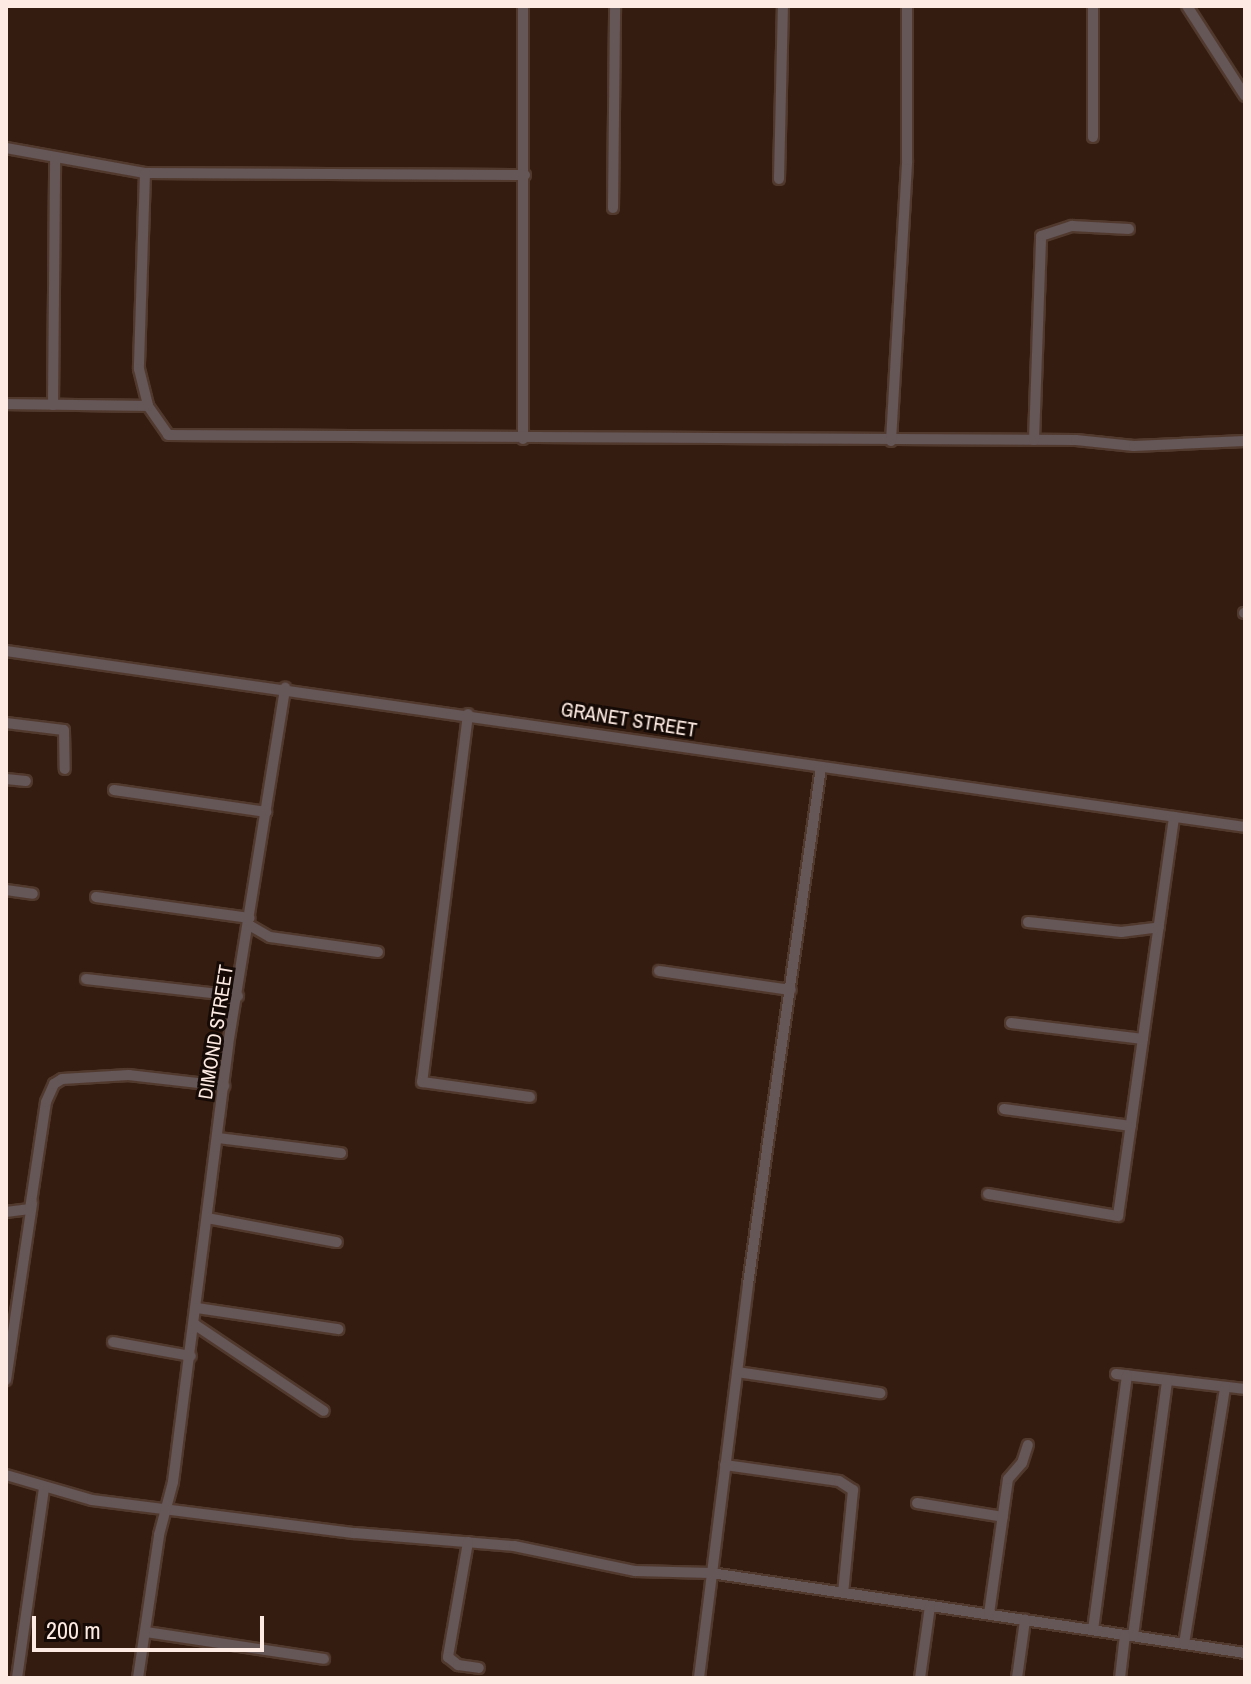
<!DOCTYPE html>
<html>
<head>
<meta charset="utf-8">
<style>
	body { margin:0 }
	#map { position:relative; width:1251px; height:1684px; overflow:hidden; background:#351c10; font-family:"Archivo Narrow",sans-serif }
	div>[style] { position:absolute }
	.roads { filter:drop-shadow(2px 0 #51392e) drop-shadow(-2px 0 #51392e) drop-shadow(0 2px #51392e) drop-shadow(0 -2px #51392e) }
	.minor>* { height:10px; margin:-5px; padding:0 5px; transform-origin:5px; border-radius:5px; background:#655657 }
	span { translate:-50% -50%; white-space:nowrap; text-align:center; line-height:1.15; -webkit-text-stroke:6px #150a05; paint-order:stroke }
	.street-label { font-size:20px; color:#fdebe3 }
	.frame { position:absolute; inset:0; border:8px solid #fdebe3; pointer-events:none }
	.scale { position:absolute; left:32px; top:1616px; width:232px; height:36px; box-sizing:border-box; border:4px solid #fdebe3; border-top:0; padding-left:10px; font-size:24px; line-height:28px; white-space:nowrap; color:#fdebe3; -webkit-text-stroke:6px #150a05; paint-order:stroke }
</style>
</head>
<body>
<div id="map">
	<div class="roads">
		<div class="minor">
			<div style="left:523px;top:6px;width:433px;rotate:90deg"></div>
			<div style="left:1187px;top:6px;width:107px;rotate:57.2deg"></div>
			<div style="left:1093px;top:137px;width:131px;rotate:-90deg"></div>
			<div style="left:6px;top:148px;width:141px;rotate:10.2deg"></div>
			<div style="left:145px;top:173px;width:380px;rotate:0.3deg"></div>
			<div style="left:145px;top:173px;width:196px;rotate:91.8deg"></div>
			<div style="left:139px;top:369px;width:38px;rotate:76deg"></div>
			<div style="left:148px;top:406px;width:35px;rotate:55deg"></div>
			<div style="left:168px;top:435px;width:908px;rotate:0.32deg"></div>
			<div style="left:1076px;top:440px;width:58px;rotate:5.9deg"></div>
			<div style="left:1134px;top:446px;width:111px;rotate:-2.6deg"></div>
			<div style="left:779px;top:179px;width:173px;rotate:-88.7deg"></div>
			<div style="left:613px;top:208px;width:202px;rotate:-89.4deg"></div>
			<div style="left:6px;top:404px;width:142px;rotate:0.8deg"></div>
			<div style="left:53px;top:405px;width:248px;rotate:-89.5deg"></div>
			<div style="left:1034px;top:440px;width:204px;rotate:-88deg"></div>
			<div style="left:1041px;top:236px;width:33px;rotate:-18deg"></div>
			<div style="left:1072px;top:226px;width:57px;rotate:3deg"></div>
			<div style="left:891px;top:441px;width:281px;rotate:-86.7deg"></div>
			<div style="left:907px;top:160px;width:154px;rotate:-90deg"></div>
			<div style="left:1244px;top:613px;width:1px"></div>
			<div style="left:6px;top:651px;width:1251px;rotate:8.08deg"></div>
			<div style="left:468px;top:714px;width:371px;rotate:97.1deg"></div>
			<div style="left:422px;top:1082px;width:109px;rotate:7.9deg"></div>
			<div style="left:6px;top:723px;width:58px;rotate:6.9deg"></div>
			<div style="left:64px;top:730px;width:39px;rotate:89deg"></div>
			<div style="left:6px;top:779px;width:20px;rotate:6deg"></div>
			<div style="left:114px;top:790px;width:154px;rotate:8.2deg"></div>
			<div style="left:6px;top:890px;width:27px;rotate:8deg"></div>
			<div style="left:96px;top:897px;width:155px;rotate:7.8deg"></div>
			<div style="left:1028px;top:922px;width:94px;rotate:6.1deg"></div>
			<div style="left:1121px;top:932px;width:38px;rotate:-7deg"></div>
			<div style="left:249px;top:925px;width:24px;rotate:30deg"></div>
			<div style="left:270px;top:937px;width:109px;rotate:7.9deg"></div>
			<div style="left:659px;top:971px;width:133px;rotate:8.2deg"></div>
			<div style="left:86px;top:979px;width:153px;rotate:6.4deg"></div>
			<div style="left:1011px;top:1023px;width:133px;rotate:6.9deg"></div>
			<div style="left:1004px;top:1109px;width:128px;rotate:7.6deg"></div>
			<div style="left:218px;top:1138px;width:124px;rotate:7deg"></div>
			<div style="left:988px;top:1194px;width:132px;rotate:9.6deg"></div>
			<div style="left:1118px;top:1216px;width:403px;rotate:-82deg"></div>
			<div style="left:6px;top:1212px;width:24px;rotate:-7deg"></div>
			<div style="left:30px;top:1209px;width:108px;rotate:-81.5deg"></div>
			<div style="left:46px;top:1102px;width:20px;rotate:-66deg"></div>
			<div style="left:54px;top:1084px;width:9px;rotate:-32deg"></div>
			<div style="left:62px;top:1079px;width:67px;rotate:-3.4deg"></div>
			<div style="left:129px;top:1075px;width:96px;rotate:6.6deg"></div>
			<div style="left:207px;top:1218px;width:132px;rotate:10.5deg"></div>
			<div style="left:197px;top:1308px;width:143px;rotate:8.5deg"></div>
			<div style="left:194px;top:1324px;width:156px;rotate:33.8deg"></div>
			<div style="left:113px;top:1342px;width:79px;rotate:10.2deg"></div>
			<div style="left:737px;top:1372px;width:145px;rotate:8.4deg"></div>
			<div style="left:1116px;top:1374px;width:130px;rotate:6.6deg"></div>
			<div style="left:6px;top:1380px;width:179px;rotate:-81.6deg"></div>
			<div style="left:725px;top:1465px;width:115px;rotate:8deg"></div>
			<div style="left:839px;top:1481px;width:17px;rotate:33deg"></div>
			<div style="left:853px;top:1490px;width:103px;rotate:95.5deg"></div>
			<div style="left:6px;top:1475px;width:90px;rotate:16.2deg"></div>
			<div style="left:92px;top:1500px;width:265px;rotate:7.2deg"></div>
			<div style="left:355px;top:1533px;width:160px;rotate:4.7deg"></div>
			<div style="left:514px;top:1546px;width:124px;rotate:11.7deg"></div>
			<div style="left:635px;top:1571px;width:76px;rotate:1.5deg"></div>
			<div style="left:711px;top:1573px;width:540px;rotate:8.52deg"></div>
			<div style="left:917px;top:1503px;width:87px;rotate:9.2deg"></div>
			<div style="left:468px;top:1542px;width:117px;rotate:99.9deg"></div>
			<div style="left:448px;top:1657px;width:13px;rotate:39deg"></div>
			<div style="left:458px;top:1665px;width:21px;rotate:8deg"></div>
			<div style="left:989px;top:1614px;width:136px;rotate:-82deg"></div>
			<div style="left:1008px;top:1479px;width:21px;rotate:-49deg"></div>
			<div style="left:1022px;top:1463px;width:19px;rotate:-72deg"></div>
			<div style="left:1093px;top:1630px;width:257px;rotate:-82.4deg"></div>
			<div style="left:146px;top:1632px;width:180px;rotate:8.6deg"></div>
			<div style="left:1133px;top:1636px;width:258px;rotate:-82.4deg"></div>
			<div style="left:1184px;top:1644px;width:260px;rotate:-80.9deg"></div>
			<div style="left:17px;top:1678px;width:191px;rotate:-81.9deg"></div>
			<div style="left:138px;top:1678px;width:145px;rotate:-81.6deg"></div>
			<div style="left:159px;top:1535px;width:55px;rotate:-75.2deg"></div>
			<div style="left:173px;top:1482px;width:440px;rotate:-82.8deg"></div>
			<div style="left:228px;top:1045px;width:362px;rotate:-80.9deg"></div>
			<div style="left:699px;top:1678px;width:397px;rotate:-82.9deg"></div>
			<div style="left:748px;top:1284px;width:522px;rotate:-81.96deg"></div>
			<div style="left:920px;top:1678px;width:73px;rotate:-82.1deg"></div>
			<div style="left:1017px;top:1678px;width:59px;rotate:-82.1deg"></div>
			<div style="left:1120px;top:1678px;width:43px;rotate:-83.4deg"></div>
		</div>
	</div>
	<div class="street-label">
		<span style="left:629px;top:719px;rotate:9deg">GRANET STREET</span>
		<span style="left:215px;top:1032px;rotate:-81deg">DIMOND STREET</span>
	</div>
	<div class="frame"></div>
	<div class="scale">200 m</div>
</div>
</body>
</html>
